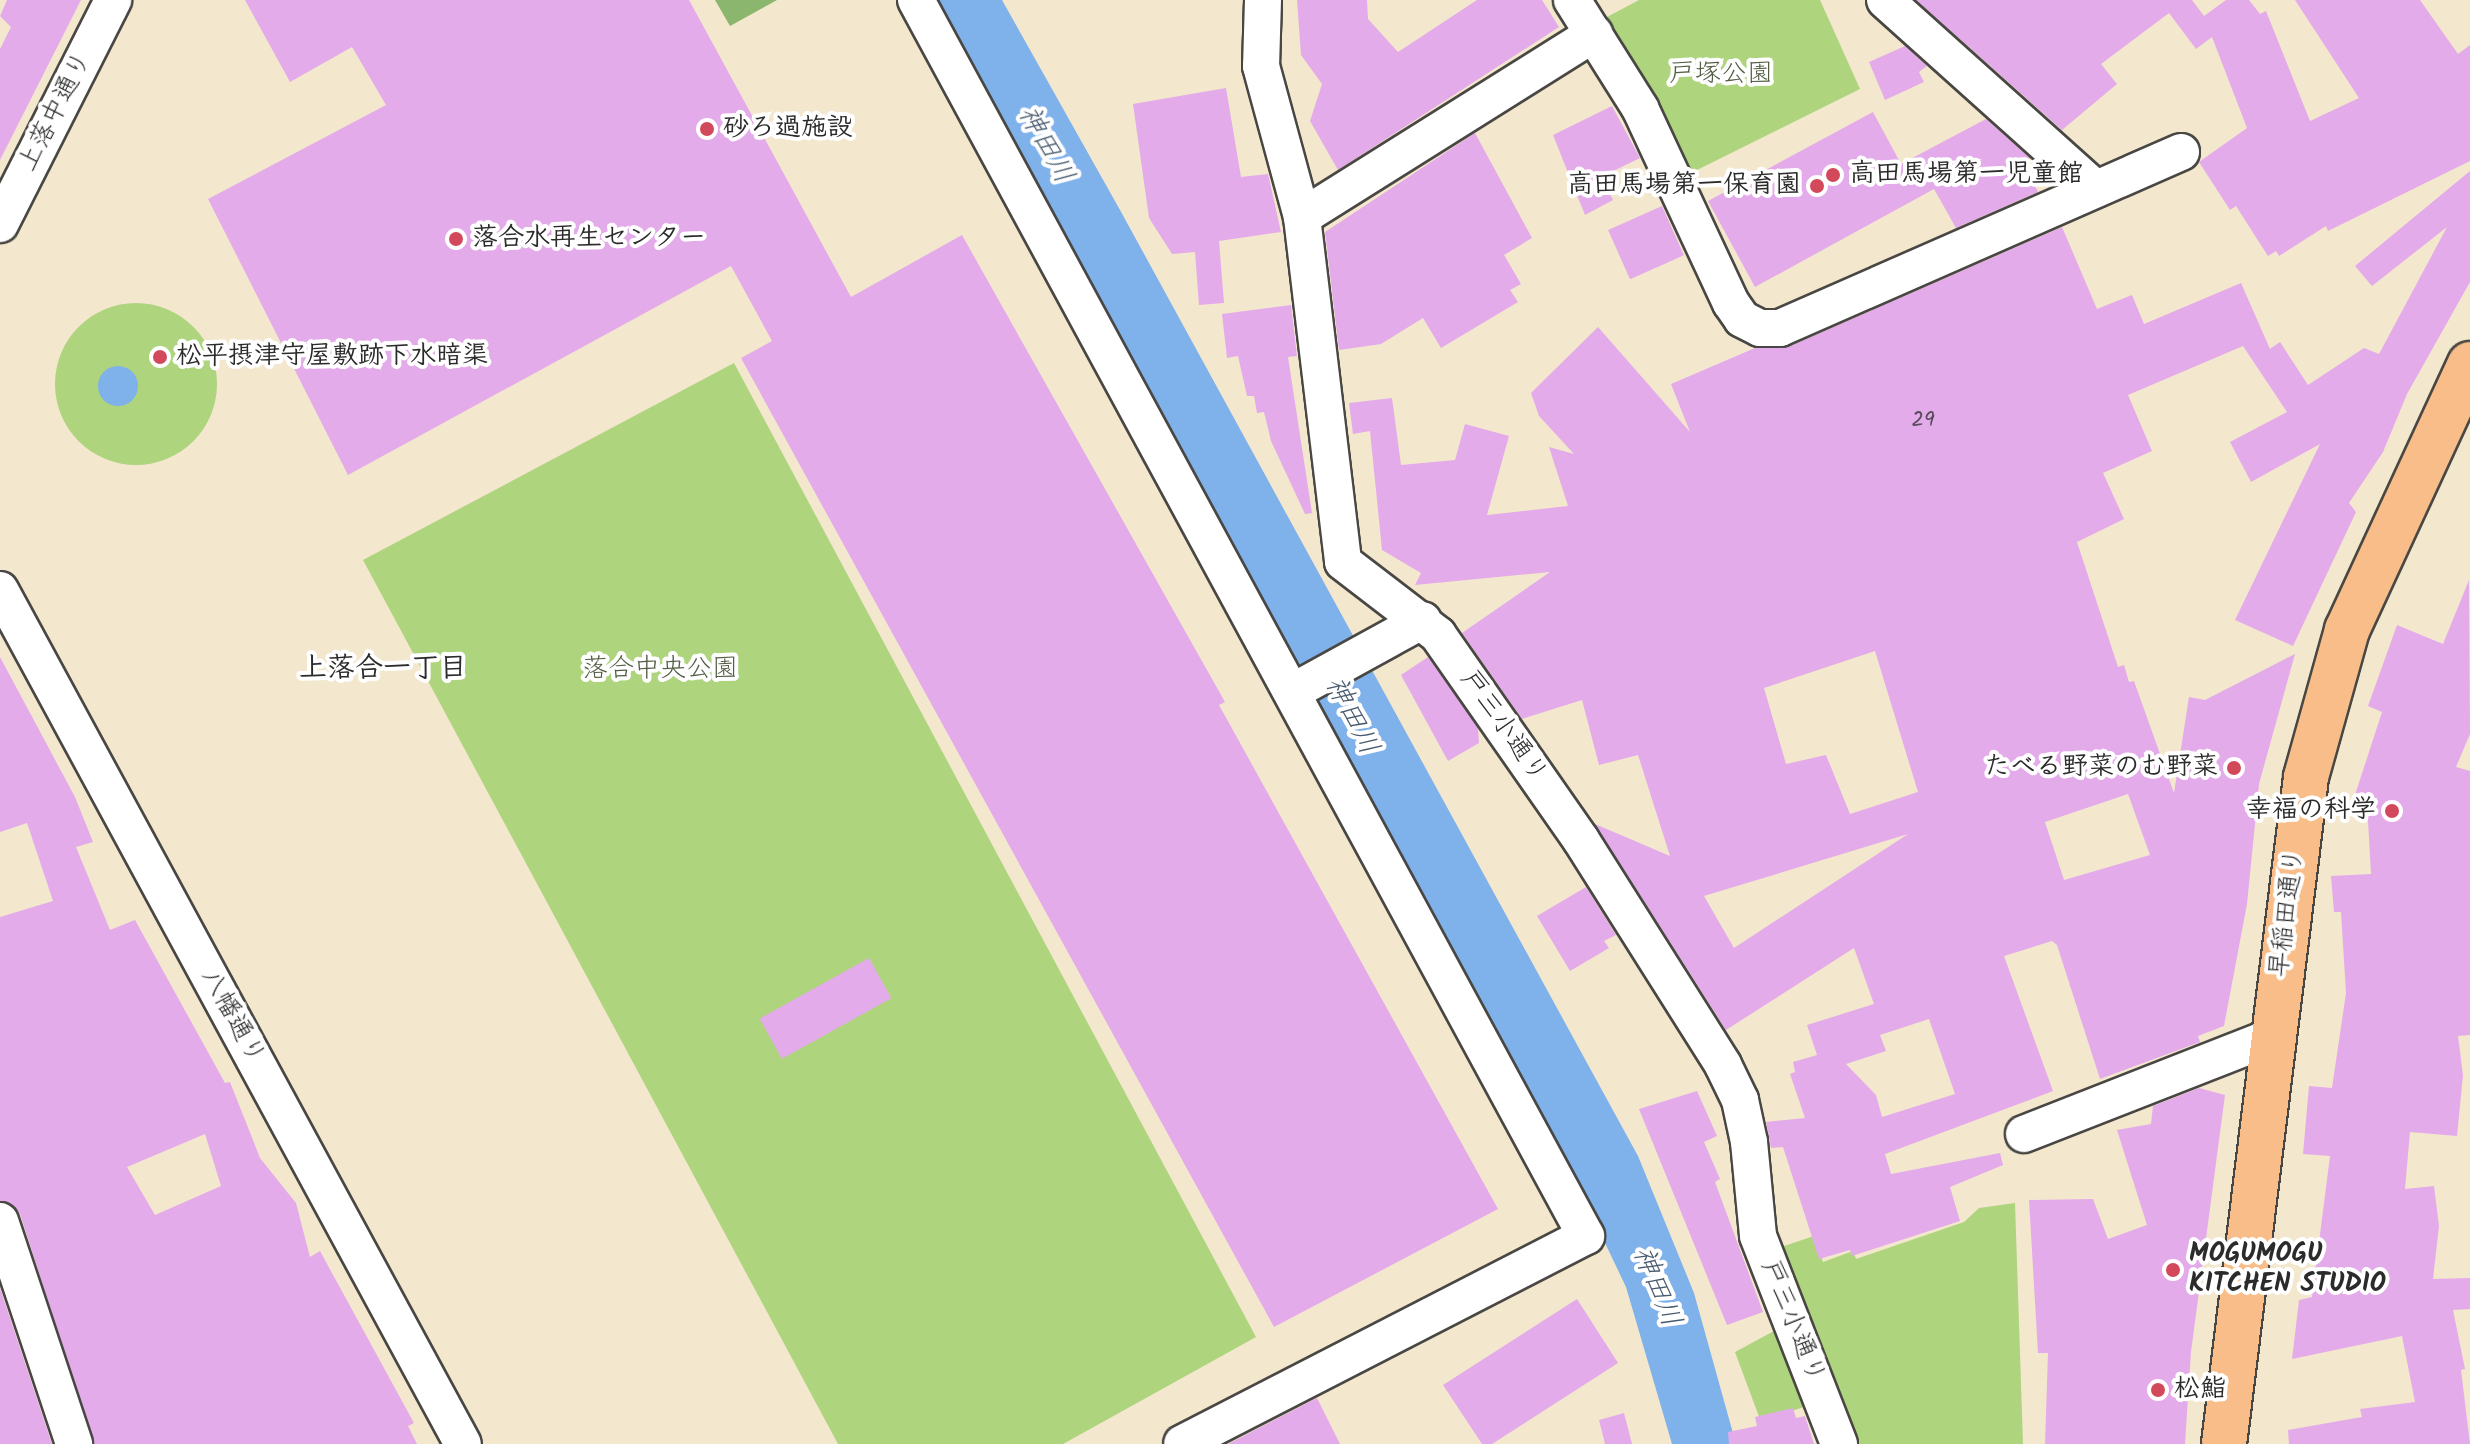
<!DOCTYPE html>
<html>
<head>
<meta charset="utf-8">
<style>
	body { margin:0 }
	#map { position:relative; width:2470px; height:1444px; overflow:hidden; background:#f3e7ce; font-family:Kalam,"Klee One",sans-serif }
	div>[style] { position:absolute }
	.green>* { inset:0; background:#aed47e }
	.round { border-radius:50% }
	.forest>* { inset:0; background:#8ab66d }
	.water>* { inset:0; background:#7fb1eb }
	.building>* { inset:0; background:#e4abea; transform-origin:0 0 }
	.roads { filter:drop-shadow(2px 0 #494743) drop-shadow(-2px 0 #494743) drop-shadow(0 2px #494743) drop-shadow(0 -2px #494743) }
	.minor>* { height:36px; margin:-18px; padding:0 18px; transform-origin:18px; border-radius:18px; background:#fff }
	.major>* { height:44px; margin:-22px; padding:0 22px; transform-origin:22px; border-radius:22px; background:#f8bd88 }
	.dots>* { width:22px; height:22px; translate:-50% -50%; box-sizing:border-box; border:4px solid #fff; border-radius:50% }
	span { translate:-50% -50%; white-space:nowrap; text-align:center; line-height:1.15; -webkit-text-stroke:8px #fff; paint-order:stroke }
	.number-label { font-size:22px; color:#594b5b }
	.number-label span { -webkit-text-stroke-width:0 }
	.park-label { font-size:26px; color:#525e44 }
	.street-label { font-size:26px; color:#2b2b2b }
	.poi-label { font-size:26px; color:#2b2b2b; font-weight:700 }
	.left { translate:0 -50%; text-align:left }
	.right { translate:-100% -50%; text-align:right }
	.water-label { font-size:28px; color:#485a6e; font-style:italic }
	.neighbourhood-label { font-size:28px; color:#2b2b2b; font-weight:700 }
</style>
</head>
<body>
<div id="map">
	<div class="green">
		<div style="clip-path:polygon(1639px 0,1820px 0,1860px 89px,1689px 174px,1607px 17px)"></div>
		<div class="round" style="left:55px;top:303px;width:162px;height:162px"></div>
		<div style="clip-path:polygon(734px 363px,1256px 1337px,1063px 1444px,838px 1444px,363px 560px)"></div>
		<div style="clip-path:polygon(2015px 1203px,2023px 1444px,1853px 1444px,1775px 1249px,1814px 1236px,1823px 1262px,1853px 1251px,1856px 1259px,1964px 1222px,1979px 1208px)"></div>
		<div style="clip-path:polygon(1774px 1331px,1809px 1405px,1761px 1422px,1735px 1352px)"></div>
	</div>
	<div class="forest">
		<div style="clip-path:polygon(715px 0,777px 0,730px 26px)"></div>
	</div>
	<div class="water">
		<div style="clip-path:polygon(936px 0,1002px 0,1120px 210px,1638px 1156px,1694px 1293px,1736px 1444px,1672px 1444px,1626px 1287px,1554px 1136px)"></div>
		<div class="round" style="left:98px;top:366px;width:40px;height:40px"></div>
	</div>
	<div class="building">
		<div style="clip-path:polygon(7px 0,81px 0,0 160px,0 49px,11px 27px,0 16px)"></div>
		<div style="clip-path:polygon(245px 0,689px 0,851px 297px,962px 235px,1225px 702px,1219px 705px,1498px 1209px,1274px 1327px,741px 358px,772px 341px,731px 266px,348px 475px,208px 199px,386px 105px,352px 47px,290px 82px)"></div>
		<div style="clip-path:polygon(1297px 0,1367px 0,1368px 19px,1398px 52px,1477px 0,1542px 0,1559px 27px,1338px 170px,1310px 121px,1322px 84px,1301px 55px)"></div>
		<div style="clip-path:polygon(1916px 0,2192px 0,2204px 16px,2226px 0,2249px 0,2260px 14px,2266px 11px,2310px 121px,2359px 98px,2295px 0,2420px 0,2458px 54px,2470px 45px,2470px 161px,2328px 231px,2326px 226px,2279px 256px,2276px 251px,2268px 256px,2236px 206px,2230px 210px,2199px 162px,2247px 128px,2212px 37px,2196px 49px,2169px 13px,2101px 64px,2117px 84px,2062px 130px)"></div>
		<div style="clip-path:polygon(1905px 46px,1927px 66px,1919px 72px,1924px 82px,1885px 100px,1869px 62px)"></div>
		<div style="clip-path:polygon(1226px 88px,1241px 177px,1268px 174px,1281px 232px,1219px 241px,1224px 303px,1199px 305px,1195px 252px,1172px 254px,1149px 218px,1133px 104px)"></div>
		<div style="clip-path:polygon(1612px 106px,1640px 158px,1601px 177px,1613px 200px,1585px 215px,1553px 135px)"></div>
		<div style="clip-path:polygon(1873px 112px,1901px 164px,1986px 119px,2030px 158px,2024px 163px,2038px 192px,1956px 228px,1934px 189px,1755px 287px,1708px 201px)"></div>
		<div style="clip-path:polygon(1475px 133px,1532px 238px,1504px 255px,1521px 284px,1510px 290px,1518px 302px,1441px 348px,1423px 318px,1381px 344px,1339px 350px,1325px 232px)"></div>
		<div style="clip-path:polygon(evenodd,2470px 171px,2470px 282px,2407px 394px,2383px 452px,2349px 503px,2356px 512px,2293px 646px,2235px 620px,2320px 444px,2251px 482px,2230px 442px,2287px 412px,2243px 346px,2128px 395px,2152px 451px,2103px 473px,2124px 519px,2077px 542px,2118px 667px,2124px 665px,2129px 682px,2134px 681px,2174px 793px,2189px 697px,2205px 700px,2295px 654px,2259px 784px,2247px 904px,2224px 1026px,2198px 1036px,2200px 1042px,2100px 1079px,2057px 945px,2052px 941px,2004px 956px,2053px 1091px,1885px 1154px,1891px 1174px,2000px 1153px,2003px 1165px,1950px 1187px,1960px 1221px,1852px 1256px,1850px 1250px,1819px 1259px,1783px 1147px,1771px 1148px,1766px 1122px,1805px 1118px,1790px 1074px,1795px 1072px,1793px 1062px,1817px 1055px,1807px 1025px,1874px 1004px,1854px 948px,1726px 1030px,1595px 824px,1670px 856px,1638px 755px,1599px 765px,1582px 700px,1522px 719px,1462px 633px,1550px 572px,1415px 585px,1421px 573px,1382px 550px,1370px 431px,1353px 434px,1349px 403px,1392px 398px,1401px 465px,1455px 460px,1465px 424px,1509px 436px,1487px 515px,1568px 506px,1549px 447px,1574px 454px,1539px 416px,1531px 393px,1598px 327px,1690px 432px,1671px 384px,1755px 348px,1788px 347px,2062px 227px,2097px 309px,2132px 295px,2144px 324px,2241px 283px,2270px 349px,2280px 342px,2308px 385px,2364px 348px,2379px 354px,2447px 227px,2372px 286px,2355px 266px,2470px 171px,1875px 651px,1918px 792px,1850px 814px,1826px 755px,1786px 764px,1764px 688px,1875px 651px,2470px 171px,2128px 794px,2150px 855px,2064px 880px,2045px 822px,2128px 794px,2470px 171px,1908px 834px,1734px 948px,1704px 896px,1908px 834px,2470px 171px,1929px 1019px,1955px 1094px,1882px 1117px,1876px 1095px,1846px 1064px,1886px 1051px,1880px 1035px,1929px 1019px)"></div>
		<div style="left:1662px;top:206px;width:54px;height:59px;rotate:66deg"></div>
		<div style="clip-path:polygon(1291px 305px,1297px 356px,1288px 357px,1312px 513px,1305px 514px,1271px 441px,1264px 412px,1257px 413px,1254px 396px,1247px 396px,1238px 356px,1227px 358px,1222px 314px)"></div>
		<div style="clip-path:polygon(2469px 580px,2470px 734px,2456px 767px,2470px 771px,2470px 1035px,2458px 1036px,2463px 1075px,2457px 1136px,2410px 1132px,2405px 1189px,2434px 1186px,2439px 1226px,2433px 1279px,2470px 1278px,2470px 1309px,2453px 1310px,2465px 1369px,2461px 1370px,2470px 1444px,2289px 1444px,2288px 1430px,2362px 1417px,2360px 1409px,2415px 1402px,2402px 1336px,2292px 1359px,2299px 1300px,2312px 1297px,2330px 1156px,2303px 1154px,2309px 1086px,2332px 1088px,2346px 993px,2341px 912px,2334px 912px,2331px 876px,2371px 874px,2368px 821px,2353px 801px,2382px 712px,2368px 706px,2397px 625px,2443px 644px)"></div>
		<div style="clip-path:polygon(evenodd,0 657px,75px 797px,93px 842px,76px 847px,110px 930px,135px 920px,225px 1083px,230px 1082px,260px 1158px,296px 1203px,310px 1257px,320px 1251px,414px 1423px,408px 1426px,417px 1444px,94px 1444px,20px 1214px,13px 1205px,0 1201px,0 917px,53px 901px,27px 823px,0 832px,0 657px,205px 1134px,221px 1186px,155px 1215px,127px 1167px,205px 1134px)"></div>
		<div style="clip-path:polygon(1428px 657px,1478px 728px,1479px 743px,1448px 761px,1401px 675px)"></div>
		<div style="clip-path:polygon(1586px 887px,1616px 935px,1604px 941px,1609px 948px,1570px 971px,1537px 916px)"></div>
		<div style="left:869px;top:958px;width:46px;height:125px;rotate:61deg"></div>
		<div style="clip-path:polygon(2199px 1088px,2225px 1095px,2191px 1352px,2185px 1444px,2045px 1444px,2048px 1353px,2038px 1353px,2029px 1200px,2093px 1199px,2108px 1239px,2147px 1225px,2117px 1130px,2151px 1124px,2153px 1106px)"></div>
		<div style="clip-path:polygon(1697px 1091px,1717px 1136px,1704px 1142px,1720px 1179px,1715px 1182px,1763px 1312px,1727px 1325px,1639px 1109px)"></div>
		<div style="clip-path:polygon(0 1288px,52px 1444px,0 1444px)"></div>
		<div style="clip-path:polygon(1577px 1299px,1618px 1363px,1492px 1444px,1482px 1444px,1443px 1385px)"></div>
		<div style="clip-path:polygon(1317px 1398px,1340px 1444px,1228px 1444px)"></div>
		<div style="clip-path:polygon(1793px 1408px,1796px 1418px,1805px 1416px,1814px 1444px,1729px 1444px,1728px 1432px,1757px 1426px,1755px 1417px)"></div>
		<div style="clip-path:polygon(1624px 1413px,1632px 1444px,1605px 1444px,1599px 1420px)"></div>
	</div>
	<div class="roads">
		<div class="minor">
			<div style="left:916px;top:0;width:1406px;rotate:61.54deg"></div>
			<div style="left:1586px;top:1236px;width:454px;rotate:152.8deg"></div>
			<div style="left:1263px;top:0;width:66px;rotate:91.7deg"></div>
			<div style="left:1261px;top:66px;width:156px;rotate:74.8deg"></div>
			<div style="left:1302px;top:217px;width:347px;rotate:83.2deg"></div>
			<div style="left:1343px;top:562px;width:120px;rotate:37.5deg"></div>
			<div style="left:1438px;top:635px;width:250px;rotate:55.1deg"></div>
			<div style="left:1581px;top:840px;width:266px;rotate:57.7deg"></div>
			<div style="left:1723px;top:1065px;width:39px;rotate:64deg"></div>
			<div style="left:1740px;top:1100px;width:43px;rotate:77.9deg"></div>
			<div style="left:1749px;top:1142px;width:94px;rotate:84.5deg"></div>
			<div style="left:1758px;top:1236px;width:223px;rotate:68.7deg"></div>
			<div style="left:1572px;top:0;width:128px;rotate:57.8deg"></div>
			<div style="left:1640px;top:108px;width:215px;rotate:65deg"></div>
			<div style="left:1731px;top:303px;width:19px;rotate:55deg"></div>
			<div style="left:1742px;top:319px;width:20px;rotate:27deg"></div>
			<div style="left:1760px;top:328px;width:20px"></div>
			<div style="left:1780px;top:328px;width:438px;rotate:-23.7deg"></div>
			<div style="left:1885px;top:0;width:283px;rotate:41.9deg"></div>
			<div style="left:1302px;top:217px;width:345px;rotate:-32.1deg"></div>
			<div style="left:0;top:224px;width:251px;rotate:-63.2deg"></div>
			<div style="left:0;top:590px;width:971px;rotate:61.54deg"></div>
			<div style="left:1294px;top:691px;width:147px;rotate:-28.8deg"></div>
			<div style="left:2024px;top:1134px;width:266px;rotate:-21.4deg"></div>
			<div style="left:0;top:1221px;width:235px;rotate:71.6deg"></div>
		</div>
		<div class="major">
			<div style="left:2224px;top:1444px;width:672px;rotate:-82.99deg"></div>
			<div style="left:2306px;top:777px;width:153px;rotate:-74.4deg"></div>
			<div style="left:2347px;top:630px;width:293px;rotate:-65.2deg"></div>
		</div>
	</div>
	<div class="dots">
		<div style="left:707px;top:129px;background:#d1495b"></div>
		<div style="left:1833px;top:175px;background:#d1495b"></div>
		<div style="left:1817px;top:186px;background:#d1495b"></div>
		<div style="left:456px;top:239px;background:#d1495b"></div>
		<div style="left:160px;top:357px;background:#d1495b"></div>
		<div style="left:2234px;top:768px;background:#d1495b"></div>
		<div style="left:2392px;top:811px;background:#d1495b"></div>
		<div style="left:2173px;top:1270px;background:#d1495b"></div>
		<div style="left:2158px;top:1390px;background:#d1495b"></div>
	</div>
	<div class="number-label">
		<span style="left:1923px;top:421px">29</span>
	</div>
	<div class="park-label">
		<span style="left:1721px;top:75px">戸塚公園</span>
		<span style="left:660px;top:670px">落合中央公園</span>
	</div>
	<div class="street-label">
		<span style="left:56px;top:112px;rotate:-63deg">上落中通り</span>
		<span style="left:1503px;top:727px;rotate:55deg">戸三小通り</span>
		<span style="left:2288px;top:913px;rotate:-83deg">早稲田通り</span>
		<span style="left:232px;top:1017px;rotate:61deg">八幡通り</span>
		<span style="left:1792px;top:1322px;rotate:68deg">戸三小通り</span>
	</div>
	<div class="poi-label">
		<span class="left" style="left:723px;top:129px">砂ろ過施設</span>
		<span class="left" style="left:1849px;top:175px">高田馬場第一児童館</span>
		<span class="right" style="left:1801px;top:186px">高田馬場第一保育園</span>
		<span class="left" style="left:472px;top:239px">落合水再生センター</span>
		<span class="left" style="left:176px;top:357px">松平摂津守屋敷跡下水暗渠</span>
		<span class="right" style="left:2218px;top:768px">たべる野菜のむ野菜</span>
		<span class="right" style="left:2376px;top:811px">幸福の科学</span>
		<span class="left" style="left:2189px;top:1270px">MOGUMOGU<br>KITCHEN STUDIO</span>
		<span class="left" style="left:2174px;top:1390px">松鮨</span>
	</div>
	<div class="water-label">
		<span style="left:1045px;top:145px;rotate:61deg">神田川</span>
		<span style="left:1351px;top:716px;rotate:63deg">神田川</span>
		<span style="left:1656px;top:1287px;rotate:68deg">神田川</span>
	</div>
	<div class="neighbourhood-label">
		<span style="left:383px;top:669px">上落合一丁目</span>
	</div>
</div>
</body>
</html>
